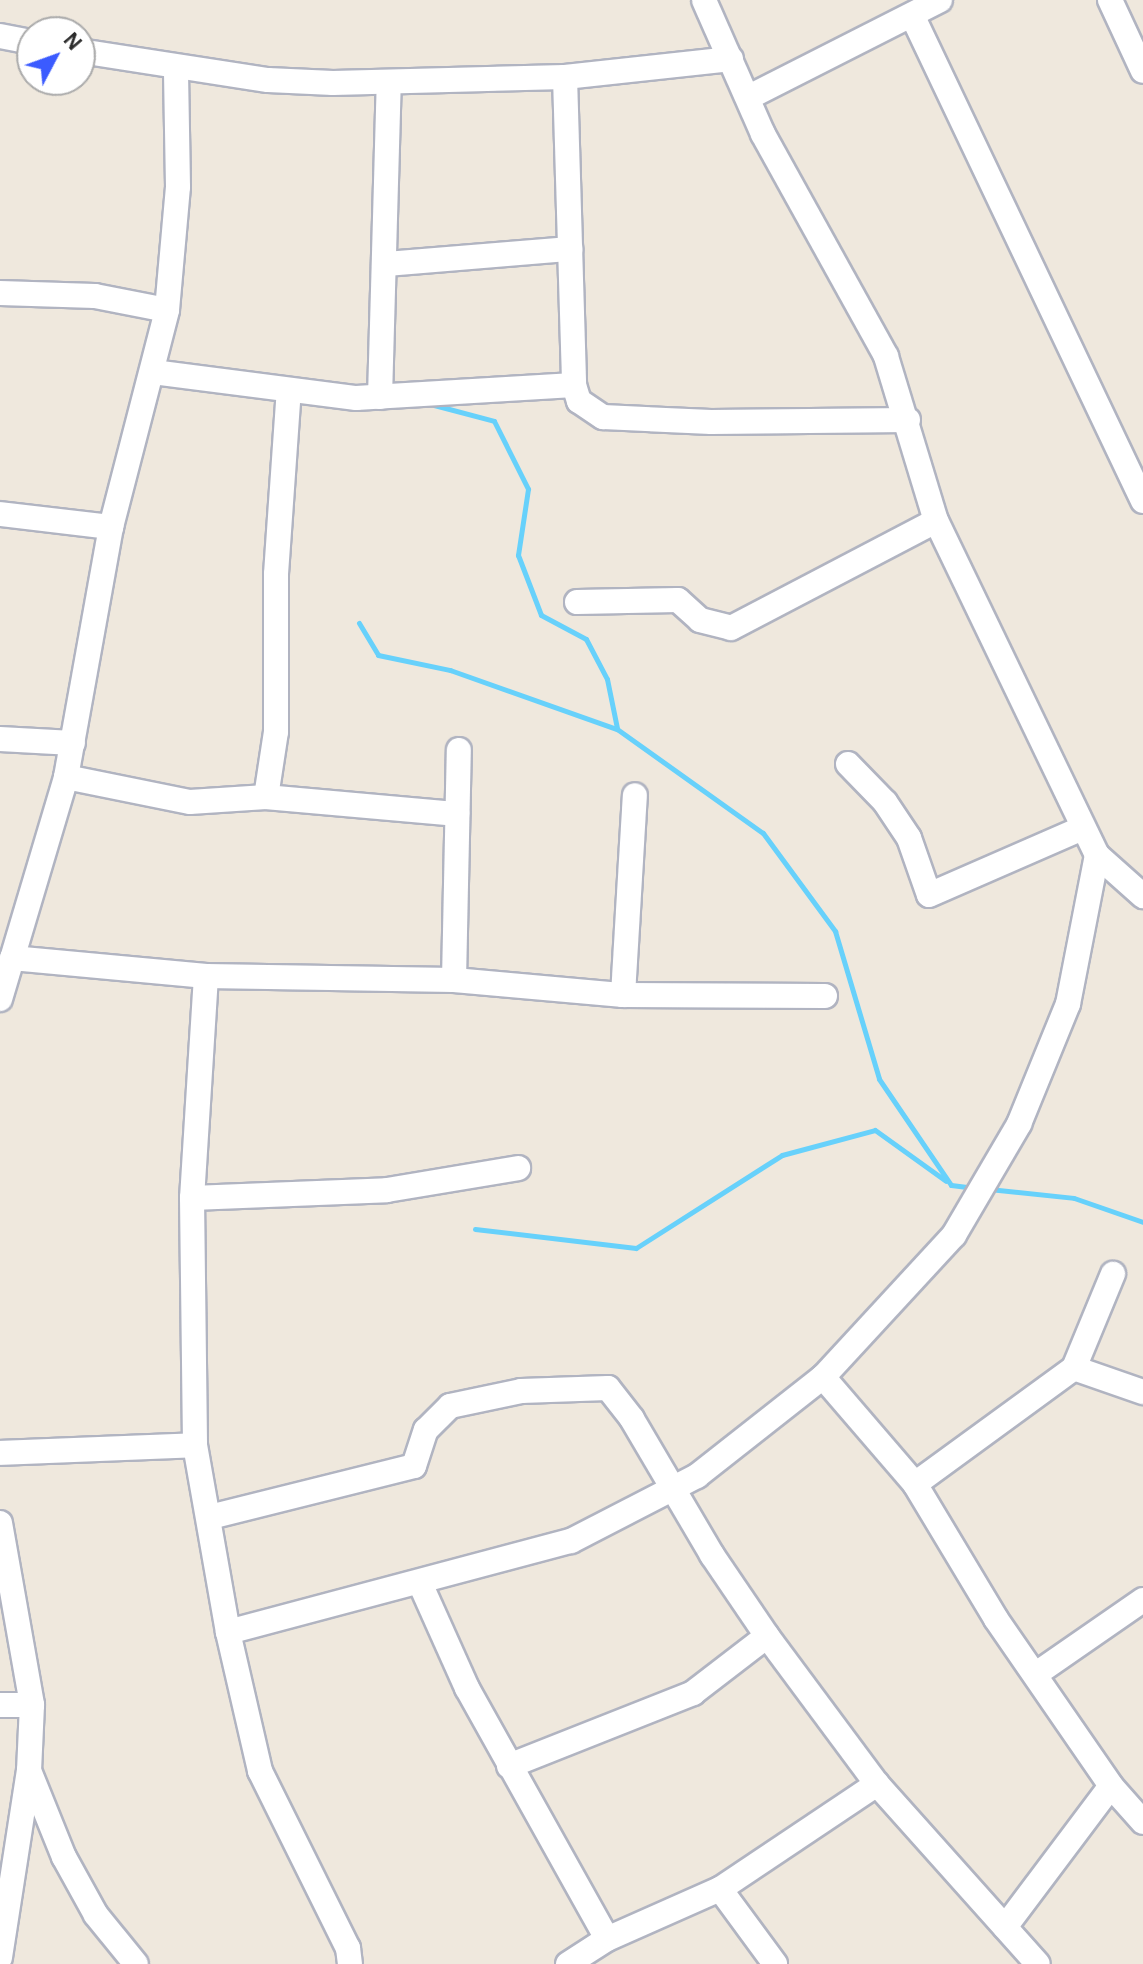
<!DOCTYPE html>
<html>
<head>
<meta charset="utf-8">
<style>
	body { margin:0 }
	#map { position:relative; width:1143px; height:1964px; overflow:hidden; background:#efe8dd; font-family:"Alegreya Sans",sans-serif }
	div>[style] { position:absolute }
	.stream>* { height:5px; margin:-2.5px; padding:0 2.5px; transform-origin:2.5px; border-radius:2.5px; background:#67d1fb }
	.roads { filter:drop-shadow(2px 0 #b1b4c1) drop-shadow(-2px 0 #b1b4c1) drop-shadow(0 2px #b1b4c1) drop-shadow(0 -2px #b1b4c1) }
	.minor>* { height:24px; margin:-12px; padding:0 12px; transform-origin:12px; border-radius:12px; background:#fff }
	span { translate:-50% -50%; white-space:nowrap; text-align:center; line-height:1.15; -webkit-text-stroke:6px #fff; paint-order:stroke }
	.north { position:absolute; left:16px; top:16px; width:80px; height:80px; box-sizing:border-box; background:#fff; border:2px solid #ababab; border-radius:50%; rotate:49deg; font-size:22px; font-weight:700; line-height:32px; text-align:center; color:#2c2c2c }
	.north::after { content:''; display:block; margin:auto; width:28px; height:36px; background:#3b5bff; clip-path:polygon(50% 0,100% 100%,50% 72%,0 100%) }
</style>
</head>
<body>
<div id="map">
	<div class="stream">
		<div style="left:434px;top:405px;width:62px;rotate:14.9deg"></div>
		<div style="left:494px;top:421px;width:76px;rotate:63.4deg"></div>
		<div style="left:528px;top:489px;width:67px;rotate:98.6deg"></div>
		<div style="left:518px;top:555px;width:64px;rotate:69deg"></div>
		<div style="left:541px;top:615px;width:51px;rotate:28.1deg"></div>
		<div style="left:586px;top:639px;width:45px;rotate:62.3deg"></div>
		<div style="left:607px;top:679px;width:50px;rotate:78.5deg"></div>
		<div style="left:359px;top:623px;width:37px;rotate:59deg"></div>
		<div style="left:378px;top:655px;width:74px;rotate:11.8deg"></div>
		<div style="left:450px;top:670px;width:177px;rotate:19.5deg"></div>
		<div style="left:617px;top:729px;width:179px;rotate:35.5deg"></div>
		<div style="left:763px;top:833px;width:122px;rotate:53.7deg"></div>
		<div style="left:835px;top:931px;width:154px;rotate:73.4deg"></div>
		<div style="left:879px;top:1079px;width:128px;rotate:55.8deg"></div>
		<div style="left:951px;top:1185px;width:24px;rotate:7deg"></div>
		<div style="left:989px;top:1189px;width:85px;rotate:6deg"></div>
		<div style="left:1074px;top:1198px;width:73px;rotate:19.2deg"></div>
		<div style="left:475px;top:1229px;width:162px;rotate:6.7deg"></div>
		<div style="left:636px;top:1248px;width:173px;rotate:-32.5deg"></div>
		<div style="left:782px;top:1155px;width:96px;rotate:-15deg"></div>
		<div style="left:875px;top:1130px;width:87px;rotate:35.7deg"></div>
	</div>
	<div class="roads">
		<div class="minor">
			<div style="left:1110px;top:0;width:78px;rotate:65.1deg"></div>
			<div style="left:912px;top:15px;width:538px;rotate:64.58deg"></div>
			<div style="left:0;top:36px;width:33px;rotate:11deg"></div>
			<div style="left:80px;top:51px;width:190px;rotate:8.8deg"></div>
			<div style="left:268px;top:80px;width:65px;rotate:2.6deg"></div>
			<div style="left:333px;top:83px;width:232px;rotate:-1.5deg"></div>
			<div style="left:565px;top:77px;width:167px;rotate:-6.2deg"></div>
			<div style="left:565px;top:77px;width:308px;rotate:88.3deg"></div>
			<div style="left:749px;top:97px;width:214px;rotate:-26.9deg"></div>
			<div style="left:386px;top:264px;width:185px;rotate:-4.7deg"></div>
			<div style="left:0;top:293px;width:95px;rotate:1.8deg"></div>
			<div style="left:95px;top:296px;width:73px;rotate:11deg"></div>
			<div style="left:153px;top:372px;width:205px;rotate:7.3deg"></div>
			<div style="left:356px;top:398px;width:218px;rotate:-3.4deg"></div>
			<div style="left:574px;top:385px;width:17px;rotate:73deg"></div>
			<div style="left:579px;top:401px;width:29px;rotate:34deg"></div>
			<div style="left:603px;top:417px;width:108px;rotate:2.7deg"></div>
			<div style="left:711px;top:422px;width:197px;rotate:-0.6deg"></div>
			<div style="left:380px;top:397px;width:315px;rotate:-88.4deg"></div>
			<div style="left:0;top:514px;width:112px;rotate:6.7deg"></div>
			<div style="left:577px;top:602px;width:101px;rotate:-1.1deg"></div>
			<div style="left:678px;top:600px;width:30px;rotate:42deg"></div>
			<div style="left:700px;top:620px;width:32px;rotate:14deg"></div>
			<div style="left:731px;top:628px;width:231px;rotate:-27.6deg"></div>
			<div style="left:0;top:739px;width:73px;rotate:3.1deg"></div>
			<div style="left:848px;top:764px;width:53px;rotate:45.8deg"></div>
			<div style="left:885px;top:802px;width:43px;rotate:56.3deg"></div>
			<div style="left:909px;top:838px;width:60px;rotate:70.7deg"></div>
			<div style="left:929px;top:895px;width:167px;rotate:-23.6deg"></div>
			<div style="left:66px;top:777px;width:126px;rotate:11.4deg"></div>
			<div style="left:190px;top:802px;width:76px;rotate:-3.8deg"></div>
			<div style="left:266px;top:797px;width:192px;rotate:5.1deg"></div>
			<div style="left:266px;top:797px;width:66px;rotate:-81.3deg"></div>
			<div style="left:276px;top:732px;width:158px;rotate:-90deg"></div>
			<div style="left:276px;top:574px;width:184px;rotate:-86deg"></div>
			<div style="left:1097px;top:855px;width:62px;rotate:41.7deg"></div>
			<div style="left:12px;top:958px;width:195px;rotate:5.3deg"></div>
			<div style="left:206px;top:976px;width:248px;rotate:0.9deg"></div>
			<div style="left:454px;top:980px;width:170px;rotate:5.1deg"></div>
			<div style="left:623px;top:995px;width:202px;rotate:0.3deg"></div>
			<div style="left:206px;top:976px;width:222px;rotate:93.6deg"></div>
			<div style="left:192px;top:1198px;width:247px;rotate:89.3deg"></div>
			<div style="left:195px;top:1445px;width:190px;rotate:80deg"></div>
			<div style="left:228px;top:1632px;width:143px;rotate:77deg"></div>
			<div style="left:260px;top:1771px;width:198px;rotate:63.6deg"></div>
			<div style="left:348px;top:1948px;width:16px;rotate:83deg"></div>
			<div style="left:454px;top:980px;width:230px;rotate:-88.8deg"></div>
			<div style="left:623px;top:995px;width:200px;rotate:-86.6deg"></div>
			<div style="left:0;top:999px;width:232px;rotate:-73.4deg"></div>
			<div style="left:66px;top:777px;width:254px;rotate:-79.8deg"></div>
			<div style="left:111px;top:527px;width:224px;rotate:-75.5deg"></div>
			<div style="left:167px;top:310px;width:123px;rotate:-84.9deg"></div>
			<div style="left:178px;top:187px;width:120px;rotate:-91deg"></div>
			<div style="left:192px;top:1198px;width:195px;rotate:-2.3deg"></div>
			<div style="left:387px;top:1190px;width:133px;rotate:-9.5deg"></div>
			<div style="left:1074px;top:1368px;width:73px;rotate:19.2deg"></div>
			<div style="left:823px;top:1377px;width:141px;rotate:49.3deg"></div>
			<div style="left:915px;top:1484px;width:157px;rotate:59deg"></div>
			<div style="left:996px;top:1619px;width:203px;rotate:55.4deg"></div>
			<div style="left:1111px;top:1786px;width:48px;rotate:48.4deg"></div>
			<div style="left:0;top:1453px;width:195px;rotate:-2.3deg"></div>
			<div style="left:915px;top:1484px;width:197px;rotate:-36.1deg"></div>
			<div style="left:1074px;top:1368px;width:102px;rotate:-67.5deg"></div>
			<div style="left:210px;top:1517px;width:210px;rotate:-14deg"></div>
			<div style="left:414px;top:1466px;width:38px;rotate:-72deg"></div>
			<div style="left:426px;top:1430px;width:34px;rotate:-45deg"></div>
			<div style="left:450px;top:1406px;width:73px;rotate:-11.9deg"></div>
			<div style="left:521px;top:1391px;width:87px;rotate:-2deg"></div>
			<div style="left:608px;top:1388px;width:39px;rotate:52deg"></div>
			<div style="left:632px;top:1419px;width:158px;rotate:59.5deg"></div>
			<div style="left:712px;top:1555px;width:98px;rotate:55.8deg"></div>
			<div style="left:767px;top:1636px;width:184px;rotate:53.4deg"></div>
			<div style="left:877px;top:1784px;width:241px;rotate:48.2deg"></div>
			<div style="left:0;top:1523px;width:185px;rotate:80deg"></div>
			<div style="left:32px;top:1705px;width:65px;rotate:92.6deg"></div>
			<div style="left:29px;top:1770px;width:190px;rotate:98.8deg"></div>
			<div style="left:420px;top:1583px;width:115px;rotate:65.9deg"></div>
			<div style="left:467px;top:1688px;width:287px;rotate:60.8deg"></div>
			<div style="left:228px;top:1632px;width:355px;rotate:-14.9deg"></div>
			<div style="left:571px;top:1541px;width:142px;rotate:-27.3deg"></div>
			<div style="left:697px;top:1476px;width:160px;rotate:-38.2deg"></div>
			<div style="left:823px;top:1377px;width:193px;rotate:-47.3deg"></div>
			<div style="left:954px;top:1235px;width:129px;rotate:-59.6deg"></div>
			<div style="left:1019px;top:1124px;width:130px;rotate:-67.8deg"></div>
			<div style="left:1068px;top:1004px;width:152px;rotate:-79deg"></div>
			<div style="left:1097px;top:855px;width:371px;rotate:-115.7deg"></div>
			<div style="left:936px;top:521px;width:172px;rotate:-106.9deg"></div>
			<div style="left:886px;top:356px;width:254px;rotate:-119deg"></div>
			<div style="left:763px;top:134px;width:146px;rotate:-113.8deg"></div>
			<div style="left:1036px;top:1674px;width:130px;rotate:-34.7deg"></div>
			<div style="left:0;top:1705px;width:32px"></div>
			<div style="left:509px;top:1766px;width:198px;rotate:-21.6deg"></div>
			<div style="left:693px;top:1693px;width:93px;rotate:-37.6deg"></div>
			<div style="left:30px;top:1773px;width:91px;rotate:68deg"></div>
			<div style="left:64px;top:1857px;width:66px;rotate:61.1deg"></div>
			<div style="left:96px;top:1915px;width:63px;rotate:50.8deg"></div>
			<div style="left:720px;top:1889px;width:93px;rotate:53.7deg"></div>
			<div style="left:1005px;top:1927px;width:176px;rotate:-53.1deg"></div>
			<div style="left:568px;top:1964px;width:46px;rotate:-32.7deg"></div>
			<div style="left:607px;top:1939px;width:124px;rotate:-23.9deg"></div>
			<div style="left:720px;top:1889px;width:189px;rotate:-33.8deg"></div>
		</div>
	</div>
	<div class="north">N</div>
</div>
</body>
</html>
